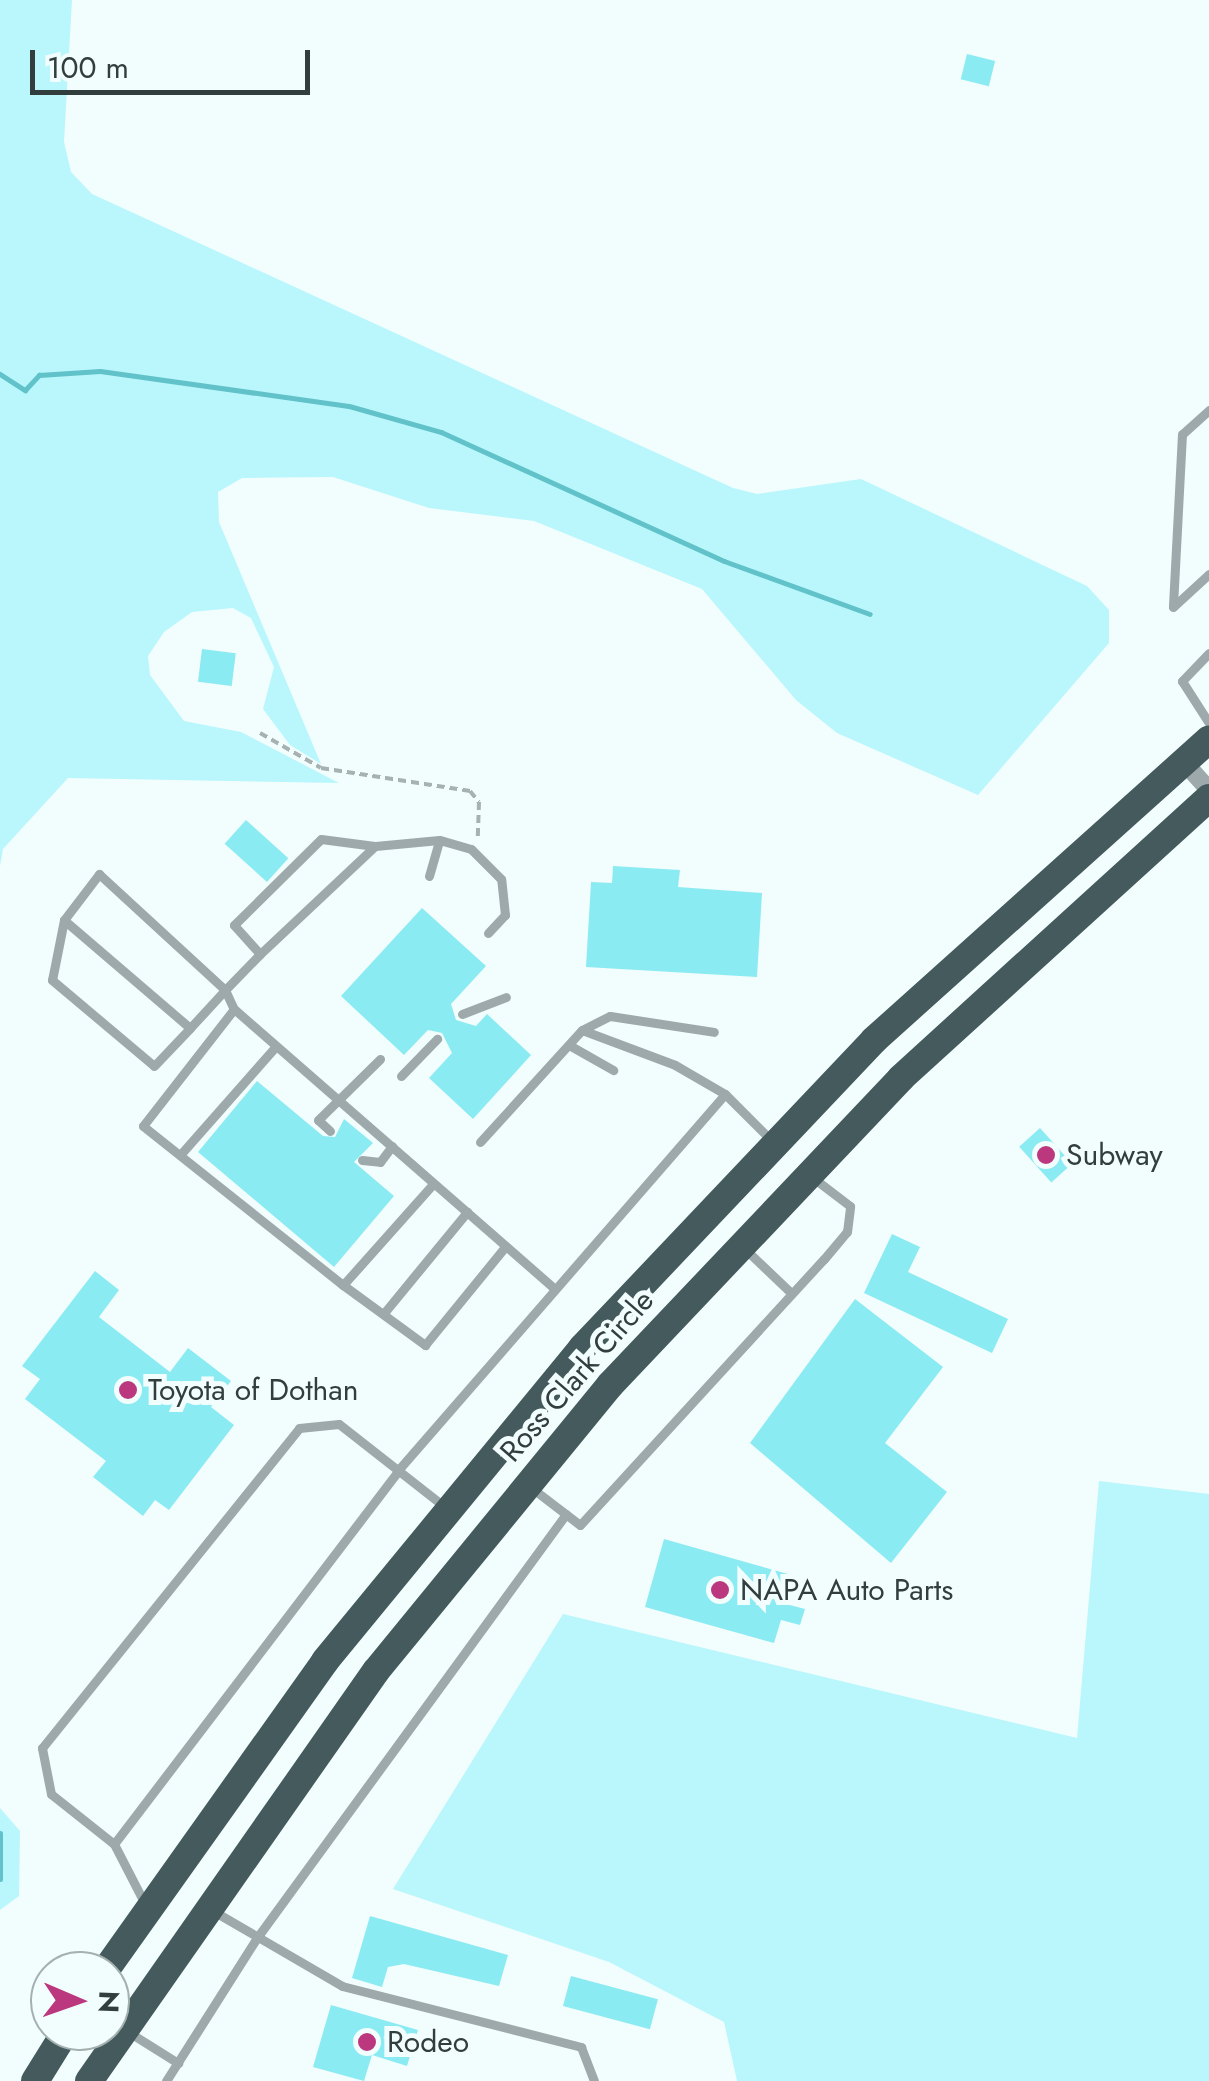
<!DOCTYPE html>
<html>
<head>
<meta charset="utf-8">
<style>
	body { margin:0 }
	#map { position:relative; width:1209px; height:2081px; overflow:hidden; background:#f2fdfe; font-family:Jost,sans-serif }
	div>[style] { position:absolute }
	.green>* { inset:0; background:#b9f7fc }
	.stream>* { height:5px; margin:-2.5px; padding:0 2.5px; transform-origin:2.5px; border-radius:2.5px; background:#61c2c9 }
	.building>* { inset:0; background:#8bebf2; transform-origin:0 0 }
	.path>* { height:4px; margin-top:-2px; transform-origin:0; background:repeating-linear-gradient(90deg,#a6b1b2 0 8px,transparent 0 13px) }
	.service>* { height:9px; margin:-4.5px; padding:0 4.5px; transform-origin:4.5px; border-radius:4.5px; background:#9da9aa }
	.minor>* { height:18px; margin:-9px; padding:0 9px; transform-origin:9px; border-radius:9px; background:#9da9aa }
	.trunk>* { height:28px; margin:-14px; padding:0 14px; transform-origin:14px; border-radius:14px; background:#445a5c }
	.dots>* { width:28px; height:28px; translate:-50% -50%; box-sizing:border-box; border:5px solid #f2fdfe; border-radius:50% }
	span { translate:-50% -50%; white-space:nowrap; text-align:center; line-height:1.15; -webkit-text-stroke:10px #f2fdfe; paint-order:stroke }
	.poi-label { font-size:30px; color:#323e3e }
	.left { translate:0 -50%; text-align:left }
	.street-label { font-size:30px; color:#323e3e }
	.north { position:absolute; left:30px; top:1951px; width:100px; height:100px; box-sizing:border-box; background:#f2fdfe; border:2px solid #a5b1b1; border-radius:50%; rotate:92deg; font-size:28px; font-weight:700; line-height:40px; text-align:center; color:#323e3e }
	.north::after { content:''; display:block; margin:auto; width:35px; height:45px; background:#bc387e; clip-path:polygon(50% 0,100% 100%,50% 72%,0 100%) }
	.scale { position:absolute; left:30px; top:50px; width:280px; height:45px; box-sizing:border-box; border:5px solid #323e3e; border-top:0; padding-left:12px; font-size:30px; line-height:35px; white-space:nowrap; color:#323e3e; -webkit-text-stroke:8px #f2fdfe; paint-order:stroke }
</style>
</head>
<body>
<div id="map">
	<div class="green">
		<div style="clip-path:polygon(0 0,72px 0,64px 142px,71px 172px,92px 194px,733px 488px,757px 494px,861px 479px,1087px 586px,1109px 610px,1109px 643px,978px 795px,837px 733px,796px 700px,702px 589px,534px 521px,429px 508px,333px 477px,242px 478px,218px 492px,219px 522px,321px 764px,290px 745px,263px 709px,274px 667px,251px 618px,233px 608px,192px 612px,164px 632px,148px 656px,150px 675px,184px 721px,241px 732px,339px 783px,68px 778px,3px 849px,0 866px)"></div>
		<div style="clip-path:polygon(1099px 1481px,1209px 1494px,1209px 2081px,737px 2081px,724px 2022px,609px 1962px,393px 1889px,563px 1614px,1077px 1738px)"></div>
		<div style="clip-path:polygon(0 1808px,20px 1831px,19px 1896px,0 1910px)"></div>
	</div>
	<div class="stream">
		<div style="left:0;top:374px;width:30px;rotate:33deg"></div>
		<div style="left:25px;top:390px;width:21px;rotate:-47deg"></div>
		<div style="left:39px;top:375px;width:61px;rotate:-3.8deg"></div>
		<div style="left:100px;top:371px;width:251px;rotate:8deg"></div>
		<div style="left:349px;top:406px;width:96px;rotate:15.8deg"></div>
		<div style="left:441px;top:432px;width:311px;rotate:24.5deg"></div>
		<div style="left:724px;top:561px;width:155px;rotate:20deg"></div>
		<div style="left:0;top:1833px;width:46px;rotate:90deg"></div>
	</div>
	<div class="building">
		<div style="left:967px;top:54px;width:29px;height:26px;rotate:14deg"></div>
		<div style="left:202px;top:649px;width:34px;height:33px;rotate:7deg"></div>
		<div style="left:246px;top:820px;width:57px;height:32px;rotate:42deg"></div>
		<div style="clip-path:polygon(613px 866px,680px 870px,678px 887px,762px 893px,757px 977px,586px 967px,591px 882px,612px 883px)"></div>
		<div style="clip-path:polygon(422px 908px,486px 966px,451px 1004px,456px 1020px,476px 1026px,487px 1014px,531px 1055px,473px 1119px,429px 1078px,452px 1053px,442px 1033px,428px 1030px,404px 1055px,341px 996px)"></div>
		<div style="clip-path:polygon(257px 1081px,323px 1136px,335px 1137px,344px 1119px,373px 1143px,354px 1162px,394px 1196px,334px 1267px,198px 1152px)"></div>
		<div style="left:1040px;top:1128px;width:48px;height:28px;rotate:48deg"></div>
		<div style="clip-path:polygon(892px 1234px,920px 1247px,908px 1272px,1008px 1319px,992px 1353px,864px 1293px)"></div>
		<div style="clip-path:polygon(95px 1271px,119px 1290px,99px 1317px,170px 1372px,188px 1348px,231px 1381px,211px 1407px,234px 1425px,169px 1510px,155px 1500px,143px 1516px,93px 1477px,106px 1461px,25px 1399px,40px 1379px,22px 1366px)"></div>
		<div style="clip-path:polygon(855px 1299px,943px 1367px,885px 1443px,947px 1492px,891px 1563px,750px 1443px)"></div>
		<div style="clip-path:polygon(664px 1539px,795px 1576px,786px 1604px,805px 1609px,800px 1625px,781px 1620px,774px 1643px,645px 1607px)"></div>
		<div style="clip-path:polygon(370px 1916px,508px 1955px,499px 1986px,404px 1964px,388px 1967px,382px 1987px,352px 1978px)"></div>
		<div style="left:571px;top:1976px;width:90px;height:31px;rotate:15deg"></div>
		<div style="clip-path:polygon(331px 2005px,418px 2030px,407px 2066px,372px 2055px,364px 2081px,313px 2067px)"></div>
	</div>
	<div class="path">
		<div style="left:260px;top:733px;width:70px;rotate:29.8deg"></div>
		<div style="left:321px;top:768px;width:151px;rotate:8.8deg"></div>
		<div style="left:470px;top:791px;width:14px;rotate:51deg"></div>
		<div style="left:479px;top:802px;width:34px;rotate:92deg"></div>
	</div>
	<div class="service">
		<div style="left:1209px;top:410px;width:36px;rotate:138deg"></div>
		<div style="left:1182px;top:434px;width:173px;rotate:93deg"></div>
		<div style="left:1173px;top:607px;width:49px;rotate:-42.5deg"></div>
		<div style="left:1209px;top:653px;width:39px;rotate:134deg"></div>
		<div style="left:1182px;top:681px;width:50px;rotate:57.3deg"></div>
		<div style="left:429px;top:876px;width:37px;rotate:-74deg"></div>
		<div style="left:64px;top:920px;width:61px;rotate:101.3deg"></div>
		<div style="left:52px;top:980px;width:133px;rotate:40.1deg"></div>
		<div style="left:154px;top:1066px;width:52px;rotate:-46.5deg"></div>
		<div style="left:488px;top:933px;width:25px;rotate:-47deg"></div>
		<div style="left:505px;top:915px;width:36px;rotate:-96deg"></div>
		<div style="left:501px;top:879px;width:42px;rotate:-135deg"></div>
		<div style="left:471px;top:849px;width:33px;rotate:-164deg"></div>
		<div style="left:439px;top:840px;width:64px;rotate:174.6deg"></div>
		<div style="left:375px;top:846px;width:158px;rotate:136.8deg"></div>
		<div style="left:260px;top:954px;width:50px;rotate:134.2deg"></div>
		<div style="left:225px;top:990px;width:52px;rotate:132.6deg"></div>
		<div style="left:190px;top:1028px;width:166px;rotate:-139.4deg"></div>
		<div style="left:64px;top:920px;width:58px;rotate:-52.7deg"></div>
		<div style="left:99px;top:874px;width:171px;rotate:42.6deg"></div>
		<div style="left:225px;top:990px;width:21px;rotate:65deg"></div>
		<div style="left:234px;top:1009px;width:423px;rotate:41.1deg"></div>
		<div style="left:260px;top:954px;width:39px;rotate:-132deg"></div>
		<div style="left:234px;top:925px;width:122px;rotate:-44.7deg"></div>
		<div style="left:321px;top:839px;width:54px;rotate:7.4deg"></div>
		<div style="left:234px;top:1009px;width:148px;rotate:127.9deg"></div>
		<div style="left:143px;top:1126px;width:256px;rotate:38.5deg"></div>
		<div style="left:462px;top:1014px;width:47px;rotate:-21.1deg"></div>
		<div style="left:582px;top:1030px;width:31px;rotate:-27deg"></div>
		<div style="left:610px;top:1016px;width:105px;rotate:8.7deg"></div>
		<div style="left:569px;top:1045px;width:51px;rotate:29.6deg"></div>
		<div style="left:401px;top:1076px;width:52px;rotate:-45.8deg"></div>
		<div style="left:330px;top:1131px;width:16px;rotate:-137deg"></div>
		<div style="left:318px;top:1120px;width:87px;rotate:-44.5deg"></div>
		<div style="left:480px;top:1142px;width:151px;rotate:-47.7deg"></div>
		<div style="left:582px;top:1030px;width:99px;rotate:20.6deg"></div>
		<div style="left:675px;top:1065px;width:58px;rotate:30.1deg"></div>
		<div style="left:725px;top:1094px;width:66px;rotate:45deg"></div>
		<div style="left:180px;top:1155px;width:145px;rotate:-48.6deg"></div>
		<div style="left:362px;top:1160px;width:18px;rotate:6deg"></div>
		<div style="left:380px;top:1162px;width:20px;rotate:-53deg"></div>
		<div style="left:433px;top:1184px;width:135px;rotate:131.7deg"></div>
		<div style="left:343px;top:1285px;width:102px;rotate:36.2deg"></div>
		<div style="left:425px;top:1345px;width:127px;rotate:-50.8deg"></div>
		<div style="left:744px;top:1248px;width:62px;rotate:43.7deg"></div>
		<div style="left:384px;top:1313px;width:131px;rotate:-50.6deg"></div>
		<div style="left:533px;top:1489px;width:59px;rotate:37.5deg"></div>
		<div style="left:580px;top:1525px;width:361px;rotate:-47.5deg"></div>
		<div style="left:824px;top:1259px;width:35px;rotate:-50deg"></div>
		<div style="left:847px;top:1232px;width:26px;rotate:-83deg"></div>
		<div style="left:850px;top:1206px;width:48px;rotate:-142.7deg"></div>
		<div style="left:114px;top:1844px;width:472px;rotate:-52.7deg"></div>
		<div style="left:400px;top:1468px;width:495px;rotate:-49deg"></div>
		<div style="left:146px;top:1906px;width:70px;rotate:-117.3deg"></div>
		<div style="left:114px;top:1844px;width:80px;rotate:-141.6deg"></div>
		<div style="left:51px;top:1794px;width:47px;rotate:-101.1deg"></div>
		<div style="left:42px;top:1748px;width:410px;rotate:-51.2deg"></div>
		<div style="left:299px;top:1428px;width:40px;rotate:-5.7deg"></div>
		<div style="left:339px;top:1424px;width:135px;rotate:38.1deg"></div>
		<div style="left:215px;top:1912px;width:147px;rotate:30.2deg"></div>
		<div style="left:342px;top:1986px;width:247px;rotate:14.3deg"></div>
		<div style="left:581px;top:2047px;width:36px;rotate:69deg"></div>
		<div style="left:130px;top:2033px;width:57px;rotate:32deg"></div>
		<div style="left:166px;top:2081px;width:168px;rotate:-57.6deg"></div>
		<div style="left:256px;top:1939px;width:526px;rotate:-53.89deg"></div>
	</div>
	<div class="minor">
		<div style="left:1183px;top:761px;width:39px;rotate:48deg"></div>
	</div>
	<div class="trunk">
		<div style="left:105px;top:1971px;width:380px;rotate:-54.6deg"></div>
		<div style="left:325px;top:1661px;width:405px;rotate:-50.6deg"></div>
		<div style="left:582px;top:1348px;width:424px;rotate:-46.5deg"></div>
		<div style="left:874px;top:1040px;width:450px;rotate:-41.9deg"></div>
		<div style="left:35px;top:2081px;width:59px;rotate:-58.2deg"></div>
		<div style="left:89px;top:2081px;width:500px;rotate:-55.01deg"></div>
		<div style="left:376px;top:1671px;width:370px;rotate:-50.7deg"></div>
		<div style="left:610px;top:1385px;width:423px;rotate:-46.5deg"></div>
		<div style="left:901px;top:1078px;width:416px;rotate:-42.3deg"></div>
	</div>
	<div class="dots">
		<div style="left:1046px;top:1155px;background:#bc387e"></div>
		<div style="left:128px;top:1390px;background:#bc387e"></div>
		<div style="left:720px;top:1590px;background:#bc387e"></div>
		<div style="left:367px;top:2042px;background:#bc387e"></div>
	</div>
	<div class="poi-label">
		<span class="left" style="left:1066px;top:1155px">Subway</span>
		<span class="left" style="left:148px;top:1390px">Toyota of Dothan</span>
		<span class="left" style="left:740px;top:1590px">NAPA Auto Parts</span>
		<span class="left" style="left:387px;top:2042px">Rodeo</span>
	</div>
	<div class="street-label">
		<span style="left:577px;top:1376px;rotate:-49deg">Ross Clark Circle</span>
	</div>
	<div class="north">N</div>
	<div class="scale">100 m</div>
</div>
</body>
</html>
